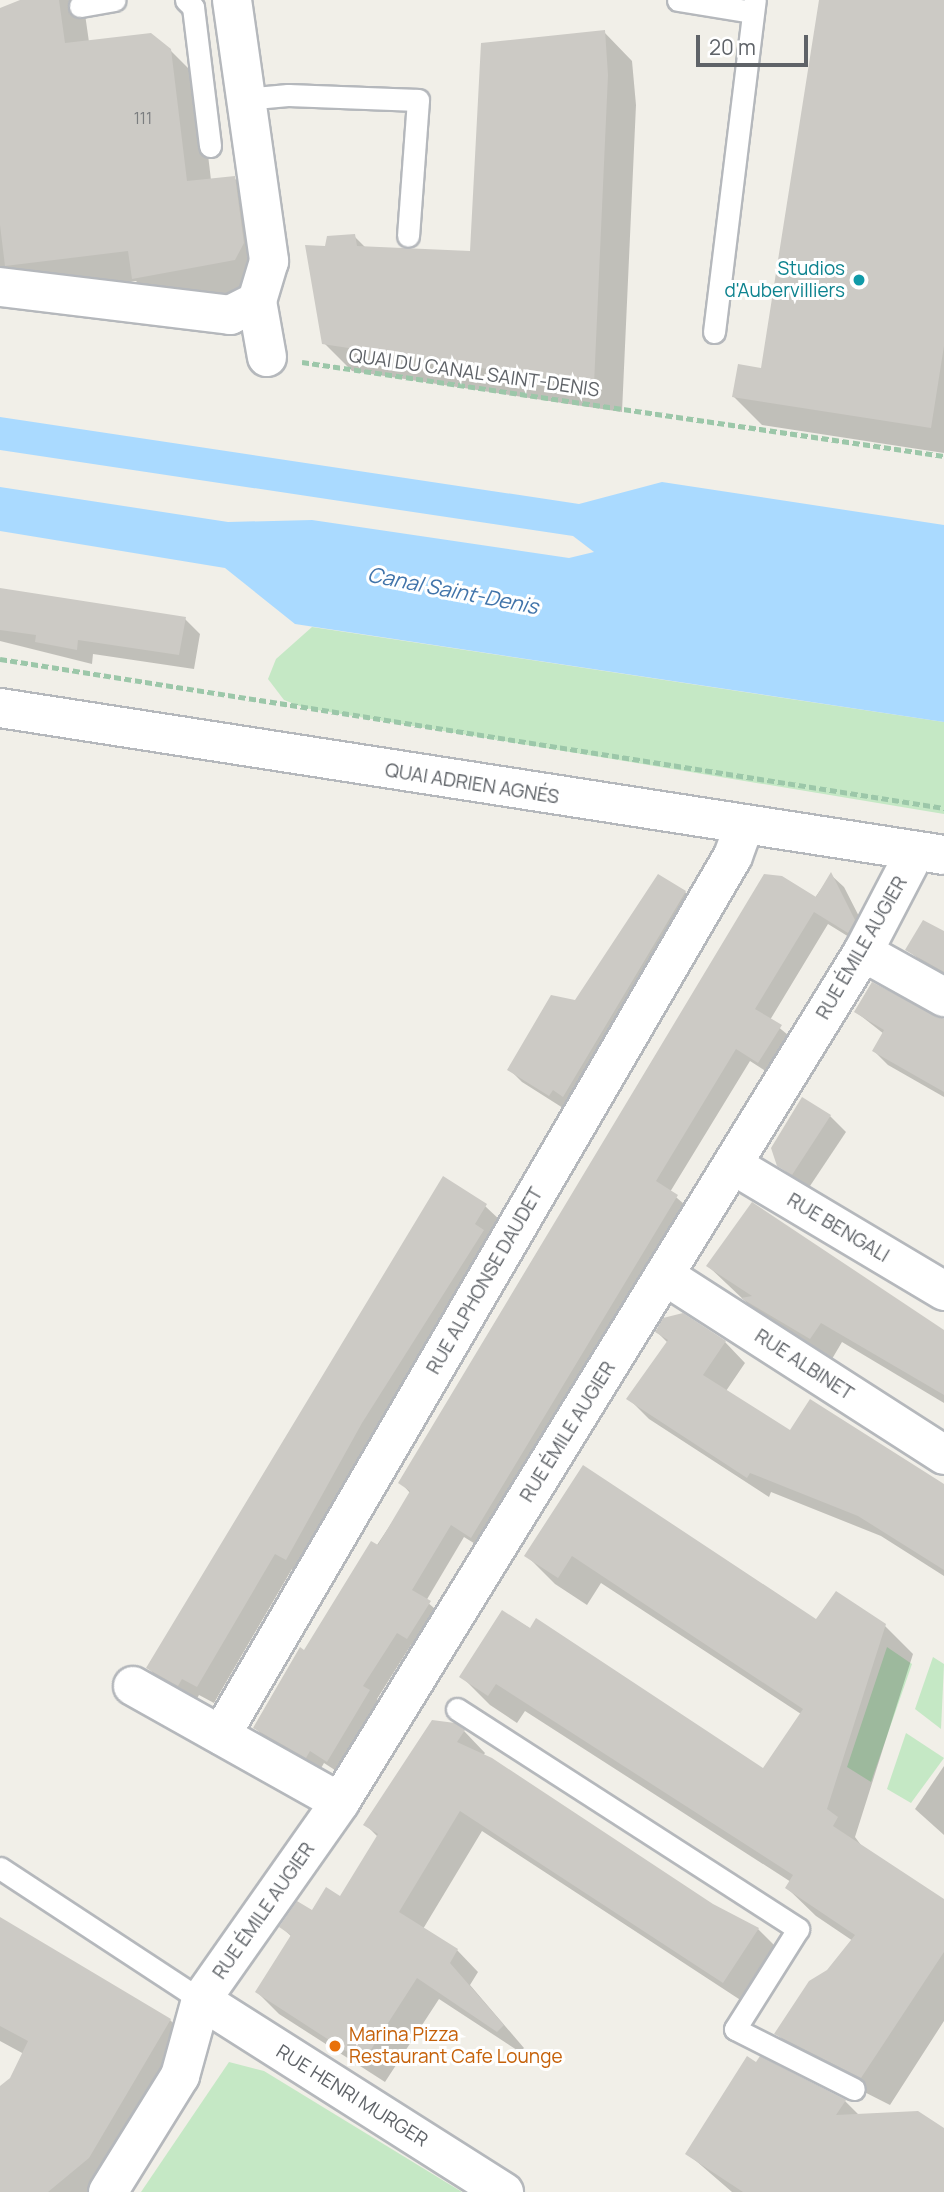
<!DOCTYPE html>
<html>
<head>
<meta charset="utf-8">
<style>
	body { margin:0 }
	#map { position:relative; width:944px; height:2192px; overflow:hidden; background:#f1efe8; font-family:Manrope,sans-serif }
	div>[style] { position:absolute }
	.green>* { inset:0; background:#c5e8c5 }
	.water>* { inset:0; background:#aadaff }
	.shadow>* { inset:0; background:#0003 }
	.building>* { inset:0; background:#cccac5 }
	.path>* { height:4.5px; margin-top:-2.25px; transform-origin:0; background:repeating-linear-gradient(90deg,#9cc7a9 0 7px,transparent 0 10.5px) }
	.roads { filter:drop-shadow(2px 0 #b5b8bc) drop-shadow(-2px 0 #b5b8bc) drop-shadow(0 2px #b5b8bc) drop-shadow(0 -2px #b5b8bc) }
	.lane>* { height:21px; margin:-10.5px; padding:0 10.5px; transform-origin:10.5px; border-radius:10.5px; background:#fff }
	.street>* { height:38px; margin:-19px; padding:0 19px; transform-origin:19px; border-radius:19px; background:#fff }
	.secondary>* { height:38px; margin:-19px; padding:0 19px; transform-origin:19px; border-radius:19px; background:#fff }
	.dots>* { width:19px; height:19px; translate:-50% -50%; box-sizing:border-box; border:4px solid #fff; border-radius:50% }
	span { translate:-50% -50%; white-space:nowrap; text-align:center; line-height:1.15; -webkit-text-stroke:6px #fff; paint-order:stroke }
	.number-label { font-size:16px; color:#7a7d7f }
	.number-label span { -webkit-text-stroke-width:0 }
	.culture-label { font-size:19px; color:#0d838f }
	.right { translate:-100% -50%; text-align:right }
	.street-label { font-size:19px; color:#5f6368 }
	.food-label { font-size:19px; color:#c56008 }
	.left { translate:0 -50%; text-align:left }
	.water-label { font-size:21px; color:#4174aa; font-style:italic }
	.scale { position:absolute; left:696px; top:35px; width:112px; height:32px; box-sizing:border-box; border:4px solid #5f6368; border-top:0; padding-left:9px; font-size:21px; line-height:24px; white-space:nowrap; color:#5f6368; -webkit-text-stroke:5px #fff; paint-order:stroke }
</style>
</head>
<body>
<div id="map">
	<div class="green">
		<div style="clip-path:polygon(312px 627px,944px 722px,944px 814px,305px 708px,284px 700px,268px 679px,276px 659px)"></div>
		<div style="clip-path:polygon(887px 1647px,912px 1664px,871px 1782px,847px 1767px)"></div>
		<div style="clip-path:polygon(933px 1657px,944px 1664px,941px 1729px,915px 1709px)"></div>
		<div style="clip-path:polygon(906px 1733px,944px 1758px,911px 1803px,887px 1789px)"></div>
		<div style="clip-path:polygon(229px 2062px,264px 2071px,462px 2192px,141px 2192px)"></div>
	</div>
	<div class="water">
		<div style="clip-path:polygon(0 417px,579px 504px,662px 482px,944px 525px,944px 722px,295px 624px,225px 568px,0 531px,0 487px,228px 522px,312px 520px,569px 558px,594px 552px,573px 536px,0 450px)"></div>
	</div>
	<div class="shadow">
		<div style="clip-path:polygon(24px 0,71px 0,85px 14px,89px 42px,170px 50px,199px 79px,211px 180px,234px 178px,263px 206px,251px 292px,162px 307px,136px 281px,43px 294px,0 279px,0 10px)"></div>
		<div style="clip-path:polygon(820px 0,944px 0,944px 453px,762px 425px,734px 397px,763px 370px)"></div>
		<div style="clip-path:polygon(604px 32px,632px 61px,636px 105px,622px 412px,352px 371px,324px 343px,326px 248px,354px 236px,366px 248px,472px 253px)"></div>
		<div style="clip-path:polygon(0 590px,185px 619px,200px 634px,194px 669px,93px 654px,92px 664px,0 641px)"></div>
		<div style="clip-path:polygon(831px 875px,844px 887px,868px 934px,862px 945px,828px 924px,770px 1020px,794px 1040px,772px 1075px,750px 1061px,670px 1192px,691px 1210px,485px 1550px,464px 1537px,426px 1601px,443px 1616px,421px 1652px,411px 1645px,377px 1699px,383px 1705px,341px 1774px,324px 1763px,320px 1770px,269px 1741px,255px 1728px,411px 1494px,401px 1483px)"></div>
		<div style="clip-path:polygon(685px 892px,698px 905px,577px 1108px,566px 1102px,563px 1108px,522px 1082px,509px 1069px)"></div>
		<div style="clip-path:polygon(944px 933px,944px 978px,907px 950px)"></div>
		<div style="clip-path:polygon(856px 1012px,944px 1020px,944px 1097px,888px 1065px,874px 1051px,884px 1034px)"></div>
		<div style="clip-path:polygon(830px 1116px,846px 1132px,808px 1189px,778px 1165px)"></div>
		<div style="clip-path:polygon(485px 1206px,502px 1222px,303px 1576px,292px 1569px,214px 1703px,199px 1695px,195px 1702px,165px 1685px,148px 1668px)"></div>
		<div style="clip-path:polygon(708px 1266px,944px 1331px,944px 1403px,842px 1342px,832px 1359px,764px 1319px)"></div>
		<div style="clip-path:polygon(657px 1332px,725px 1342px,745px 1363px,726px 1391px,791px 1433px,944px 1486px,944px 1576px,881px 1536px,771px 1492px,769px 1497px,649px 1419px,629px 1399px,668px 1343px)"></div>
		<div style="clip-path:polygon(584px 1468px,817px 1622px,885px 1626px,913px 1654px,855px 1837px,864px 1849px,944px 1901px,944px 2021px,890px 2105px,805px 2062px,777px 2034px,853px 1941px,816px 1916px,787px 1888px,791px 1882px,525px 1711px,517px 1723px,490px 1705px,462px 1677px,503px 1612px,764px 1770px,801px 1714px,601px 1583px,587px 1605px,555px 1584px,526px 1555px)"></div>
		<div style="clip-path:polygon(464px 1731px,485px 1753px,483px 1756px,712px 1906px,758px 1929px,779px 1950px,745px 2003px,482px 1831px,423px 1929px,457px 1950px,478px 1972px,470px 1985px,524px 2048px,520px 2052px,439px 1999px,385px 2082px,279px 2014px,257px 1992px,292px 1937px,281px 1927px,341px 1899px,378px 1837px,366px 1825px)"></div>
		<div style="clip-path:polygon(944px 1766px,944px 1835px,915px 1809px)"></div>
		<div style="clip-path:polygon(0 1919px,170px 2020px,207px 2056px,127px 2192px,0 2192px,0 2088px,11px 2079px,24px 2054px,0 2041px)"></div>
		<div style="clip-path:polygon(845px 2101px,860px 2116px,944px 2130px,944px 2192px,732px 2192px,688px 2154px)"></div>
	</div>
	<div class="building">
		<div style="clip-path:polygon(20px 0,59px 0,65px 43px,151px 33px,171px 49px,187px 181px,235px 176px,244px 243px,235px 260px,132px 279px,128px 251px,5px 266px,0 225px,0 8px)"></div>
		<div style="clip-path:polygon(819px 0,944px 0,944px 346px,931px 428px,732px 397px,738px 364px,761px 368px)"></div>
		<div style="clip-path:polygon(605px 30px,608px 75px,594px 385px,322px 344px,305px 245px,325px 246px,327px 236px,355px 234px,357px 246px,470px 251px,481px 43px)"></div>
		<div style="clip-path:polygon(0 588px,186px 617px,179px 655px,78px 640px,77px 650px,35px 642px,36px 635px,0 630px)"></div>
		<div style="clip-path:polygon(831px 872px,855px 920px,848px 933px,814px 912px,755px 1009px,782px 1025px,758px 1063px,736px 1049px,656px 1181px,678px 1195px,471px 1538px,451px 1525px,412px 1590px,431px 1601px,407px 1639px,397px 1633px,363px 1686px,370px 1690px,327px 1762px,310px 1751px,306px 1758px,253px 1728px,300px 1647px,304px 1650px,371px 1541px,378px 1545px,410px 1491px,398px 1483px,764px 874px,782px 876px,816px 897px)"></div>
		<div style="clip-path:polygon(658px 874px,686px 891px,563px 1097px,553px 1090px,549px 1096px,507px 1070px,551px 995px,575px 1000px)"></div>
		<div style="clip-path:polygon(923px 920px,944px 931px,944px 972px,905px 950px)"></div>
		<div style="clip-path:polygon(872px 982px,944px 1019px,944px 1092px,872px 1051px,884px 1030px,854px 1012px)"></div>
		<div style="clip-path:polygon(802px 1097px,831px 1115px,792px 1175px,777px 1166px,771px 1148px)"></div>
		<div style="clip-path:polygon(443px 1176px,487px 1204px,475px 1224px,484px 1230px,362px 1423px,286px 1560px,275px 1554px,197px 1687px,182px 1679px,178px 1686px,146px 1668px)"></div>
		<div style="clip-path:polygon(752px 1202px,944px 1330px,944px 1395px,821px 1323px,810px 1339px,741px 1298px,752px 1296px,706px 1266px)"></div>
		<div style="clip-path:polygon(683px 1313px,726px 1341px,703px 1375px,790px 1430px,810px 1399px,944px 1484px,944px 1570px,858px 1516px,750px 1473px,747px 1478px,626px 1399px,668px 1340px,655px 1332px,663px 1318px)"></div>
		<div style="clip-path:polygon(583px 1465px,816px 1619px,836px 1591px,886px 1624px,827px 1809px,838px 1817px,833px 1826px,944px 1899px,944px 1952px,861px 2078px,774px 2034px,809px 1981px,827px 1970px,855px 1935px,785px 1888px,793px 1875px,496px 1684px,488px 1696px,459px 1677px,502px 1610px,530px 1628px,536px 1618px,763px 1768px,803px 1709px,572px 1556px,558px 1578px,524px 1556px)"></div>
		<div style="clip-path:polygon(432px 1720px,455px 1723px,465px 1730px,457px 1742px,492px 1758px,713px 1904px,759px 1928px,723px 1983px,460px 1811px,399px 1912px,458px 1949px,450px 1963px,504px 2025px,497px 2032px,417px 1978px,363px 2062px,255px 1992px,291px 1935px,279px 1927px,297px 1901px,312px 1910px,326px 1887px,340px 1896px,378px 1834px,363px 1825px)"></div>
		<div style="clip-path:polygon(0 1917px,171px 2019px,89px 2158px,48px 2192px,0 2192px,0 2086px,10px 2078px,28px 2041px,0 2026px)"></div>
		<div style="clip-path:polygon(747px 2056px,756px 2062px,760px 2056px,846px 2100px,836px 2115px,918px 2111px,944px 2128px,944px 2192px,743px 2192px,685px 2154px)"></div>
	</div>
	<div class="path">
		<div style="left:302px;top:362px;width:649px;rotate:8.33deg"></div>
		<div style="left:0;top:659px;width:956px;rotate:8.97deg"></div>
	</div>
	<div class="roads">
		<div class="lane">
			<div style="left:186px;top:0;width:10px;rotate:45deg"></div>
			<div style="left:193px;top:7px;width:140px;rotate:83deg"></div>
			<div style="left:678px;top:0;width:76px;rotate:9.1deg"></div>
			<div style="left:80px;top:6px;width:35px;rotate:-10deg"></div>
			<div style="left:244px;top:99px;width:44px;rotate:-5.2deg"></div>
			<div style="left:288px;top:95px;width:130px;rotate:2.2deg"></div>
			<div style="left:418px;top:100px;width:136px;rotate:94.2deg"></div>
			<div style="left:714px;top:332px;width:335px;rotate:-83deg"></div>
			<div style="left:457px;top:1709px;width:406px;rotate:32.8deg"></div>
			<div style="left:798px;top:1929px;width:118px;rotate:122.2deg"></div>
			<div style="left:735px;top:2029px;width:133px;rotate:26.8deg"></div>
			<div style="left:0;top:1868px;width:240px;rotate:33.3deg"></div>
		</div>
		<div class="street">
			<div style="left:232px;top:0;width:264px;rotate:81.9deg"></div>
			<div style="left:269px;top:261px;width:42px;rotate:106.7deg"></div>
			<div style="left:257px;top:301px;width:57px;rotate:79.9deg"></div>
			<div style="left:0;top:287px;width:232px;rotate:6.9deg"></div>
			<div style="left:230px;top:315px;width:30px;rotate:-27deg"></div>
			<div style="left:863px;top:952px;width:93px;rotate:29.1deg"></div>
			<div style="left:733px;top:1165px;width:246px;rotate:30.8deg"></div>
			<div style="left:664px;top:1275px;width:333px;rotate:32.7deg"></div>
			<div style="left:133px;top:1686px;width:237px;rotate:29.3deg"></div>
			<div style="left:221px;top:1735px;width:1017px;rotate:-59.78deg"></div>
			<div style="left:733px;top:856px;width:33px;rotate:-70deg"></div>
			<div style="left:201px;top:2000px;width:359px;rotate:32.4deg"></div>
			<div style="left:108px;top:2192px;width:137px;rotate:-58.2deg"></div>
			<div style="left:180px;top:2076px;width:79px;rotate:-74.6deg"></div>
			<div style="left:201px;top:2000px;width:242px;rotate:-54.9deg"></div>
			<div style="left:340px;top:1802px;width:998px;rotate:-58.4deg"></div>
			<div style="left:863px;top:952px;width:113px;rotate:-62.5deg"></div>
		</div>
		<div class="secondary">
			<div style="left:0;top:708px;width:955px;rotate:8.85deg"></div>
		</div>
	</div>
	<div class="dots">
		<div style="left:859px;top:280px;background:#0f9aa8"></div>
		<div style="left:335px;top:2046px;background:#e8710a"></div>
	</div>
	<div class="number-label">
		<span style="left:143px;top:118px">111</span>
	</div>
	<div class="culture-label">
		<span class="right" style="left:845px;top:280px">Studios<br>d'Aubervilliers</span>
	</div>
	<div class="street-label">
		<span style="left:474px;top:373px;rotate:8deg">QUAI DU CANAL SAINT-DENIS</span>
		<span style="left:472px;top:784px;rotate:9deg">QUAI ADRIEN AGNÉS</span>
		<span style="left:862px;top:948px;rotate:-60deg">RUE ÉMILE AUGIER</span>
		<span style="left:838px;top:1228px;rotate:31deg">RUE BENGALI</span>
		<span style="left:485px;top:1281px;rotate:-60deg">RUE ALPHONSE DAUDET</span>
		<span style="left:804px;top:1365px;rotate:33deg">RUE ALBINET</span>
		<span style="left:568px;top:1432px;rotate:-58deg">RUE ÉMILE AUGIER</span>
		<span style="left:264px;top:1911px;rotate:-55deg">RUE ÉMILE AUGIER</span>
		<span style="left:352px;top:2096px;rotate:32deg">RUE HENRI MURGER</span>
	</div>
	<div class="food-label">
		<span class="left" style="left:349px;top:2046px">Marina Pizza<br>Restaurant Cafe Lounge</span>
	</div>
	<div class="water-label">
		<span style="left:453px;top:590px;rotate:11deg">Canal Saint-Denis</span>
	</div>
	<div class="scale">20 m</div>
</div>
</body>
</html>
